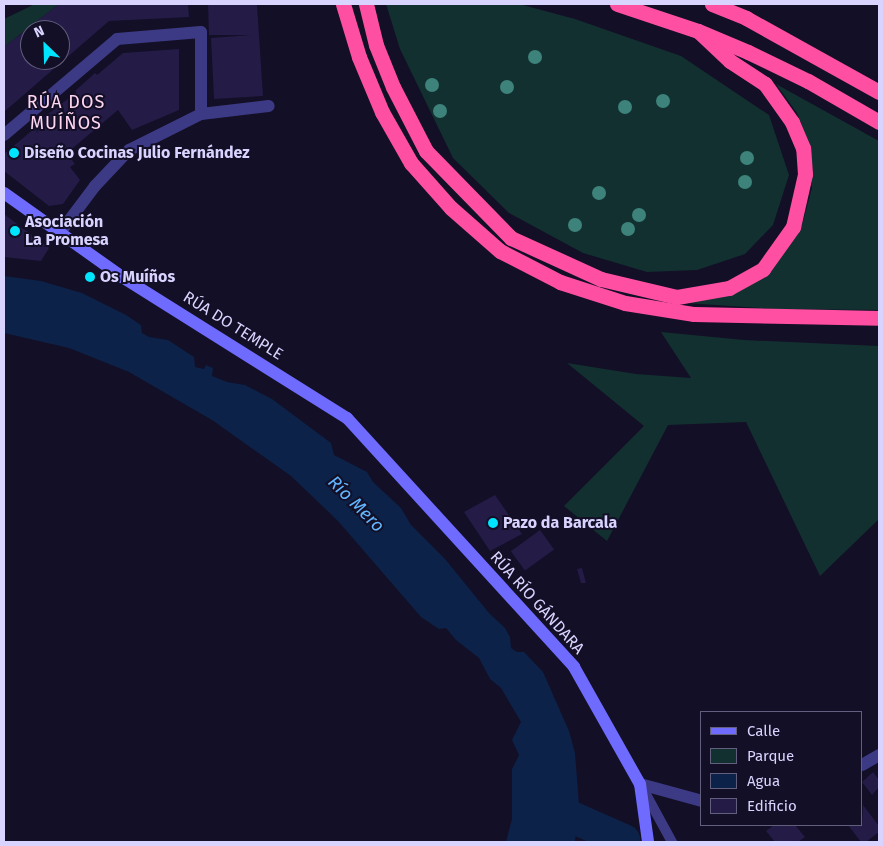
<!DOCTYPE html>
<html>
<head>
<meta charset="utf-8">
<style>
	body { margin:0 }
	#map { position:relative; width:883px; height:846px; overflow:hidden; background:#130f26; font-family:"Fira Sans",sans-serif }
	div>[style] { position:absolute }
	.green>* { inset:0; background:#12302f }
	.water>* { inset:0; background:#0c2248 }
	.river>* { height:32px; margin:-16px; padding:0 16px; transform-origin:16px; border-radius:16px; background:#0c2248 }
	.building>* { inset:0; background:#241b47; transform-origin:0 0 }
	.lane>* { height:10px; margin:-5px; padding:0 5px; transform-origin:5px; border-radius:5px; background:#3d3a85 }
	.street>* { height:12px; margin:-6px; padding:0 6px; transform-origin:6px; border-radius:6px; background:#3d3a85 }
	.secondary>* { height:12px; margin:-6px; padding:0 6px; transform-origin:6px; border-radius:6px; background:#6f6bff }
	.highway>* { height:15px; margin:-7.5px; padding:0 7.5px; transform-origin:7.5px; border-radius:7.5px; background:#ff4fa3 }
	.trees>* { width:14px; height:14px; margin:-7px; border-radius:50%; background:#3d827b }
	.dots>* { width:14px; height:14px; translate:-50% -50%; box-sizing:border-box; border:2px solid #130f26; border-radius:50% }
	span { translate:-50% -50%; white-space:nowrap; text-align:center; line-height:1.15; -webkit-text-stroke:4px #130f26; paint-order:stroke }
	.poi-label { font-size:16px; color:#d9d4ff; font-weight:700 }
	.left { translate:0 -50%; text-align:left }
	.street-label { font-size:16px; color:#d9d4ff }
	.neighbourhood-label { font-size:18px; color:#ffd6f0; letter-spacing:1px }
	.water-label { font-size:18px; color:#62b6ff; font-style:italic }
	.frame { position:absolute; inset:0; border:5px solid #d9d4ff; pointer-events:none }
	.legend { position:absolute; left:700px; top:711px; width:162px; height:115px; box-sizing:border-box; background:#130f26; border:1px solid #625e7d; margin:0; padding:6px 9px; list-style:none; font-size:15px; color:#d9d4ff }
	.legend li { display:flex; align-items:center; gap:10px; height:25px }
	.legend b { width:25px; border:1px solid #625e7d }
	.north { position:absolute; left:20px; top:20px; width:50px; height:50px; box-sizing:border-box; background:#130f26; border:1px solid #625e7d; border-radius:50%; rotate:336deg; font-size:14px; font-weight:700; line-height:20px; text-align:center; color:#d9d4ff }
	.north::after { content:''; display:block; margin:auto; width:18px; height:22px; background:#00e5ff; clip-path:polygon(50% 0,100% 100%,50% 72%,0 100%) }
</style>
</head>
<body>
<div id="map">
	<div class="green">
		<div style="clip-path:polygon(35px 4px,59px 4px,4px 47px,4px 19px)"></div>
		<div style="clip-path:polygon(386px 4px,519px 4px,575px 19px,681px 56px,769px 115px,789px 175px,773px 225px,745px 254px,697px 270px,647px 272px,583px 253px,509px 213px,453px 158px,400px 49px)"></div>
		<div style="clip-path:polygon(776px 84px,879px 141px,879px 310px,776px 309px,686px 303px,779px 260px,802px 225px,812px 188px,811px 148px,797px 113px)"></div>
		<div style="clip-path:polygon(661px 332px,744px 340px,879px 346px,879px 519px,820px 576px,746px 422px,668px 425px,607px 541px,564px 506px,644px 426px,567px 363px,636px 374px,691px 378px)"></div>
	</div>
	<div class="water">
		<div style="clip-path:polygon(4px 276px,41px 281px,82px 293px,126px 315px,141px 325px,142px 333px,149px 337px,168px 340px,194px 357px,195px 367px,204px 369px,206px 365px,213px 368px,212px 376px,227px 382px,245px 385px,272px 399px,331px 443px,334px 455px,367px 472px,373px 482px,401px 508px,411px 525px,445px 559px,489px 613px,505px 628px,510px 637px,511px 648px,517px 652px,524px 652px,543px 672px,569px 731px,575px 753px,579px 804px,575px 842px,506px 842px,512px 819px,512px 769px,519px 755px,512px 740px,521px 722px,501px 688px,490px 679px,479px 658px,456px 640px,446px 628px,439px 629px,421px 617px,338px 521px,291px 476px,212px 420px,129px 372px,69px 348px,4px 333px)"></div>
	</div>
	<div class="river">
		<div style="left:551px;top:808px;width:80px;rotate:23.7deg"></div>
	</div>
	<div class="building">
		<div style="clip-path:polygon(evenodd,59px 4px,188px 4px,189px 17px,109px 21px,4px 112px,4px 47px,59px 4px,30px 30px,60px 30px,60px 60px,30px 60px,30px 30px)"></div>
		<div style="clip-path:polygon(208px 4px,257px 5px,263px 96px,214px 99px,211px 38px,251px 35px,209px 35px)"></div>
		<div style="clip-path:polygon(179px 49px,179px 110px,132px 130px,118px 110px,67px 153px,75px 164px,70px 167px,80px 180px,63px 204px,49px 206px,4px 171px,4px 154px,41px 123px,40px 120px,77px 92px,75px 91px,95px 73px,97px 75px,123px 53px)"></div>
		<div style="clip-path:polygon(4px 214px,49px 248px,41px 261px,4px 257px)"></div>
		<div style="clip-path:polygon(495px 495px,522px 534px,490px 551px,464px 512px)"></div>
		<div style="left:540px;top:530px;width:24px;height:36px;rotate:54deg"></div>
		<div style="clip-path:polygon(582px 568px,586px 583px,581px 583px,577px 569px)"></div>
		<div style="clip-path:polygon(873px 772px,879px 780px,879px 787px,872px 795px,862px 782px)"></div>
		<div style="clip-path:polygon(863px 805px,879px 826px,879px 832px,866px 842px,861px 842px,848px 825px,862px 825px)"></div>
		<div style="clip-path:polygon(774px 825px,795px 825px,805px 837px,798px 842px,775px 842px,766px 831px)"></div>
	</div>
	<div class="lane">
		<div style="left:642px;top:787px;width:63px;rotate:61.4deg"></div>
	</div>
	<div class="street">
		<div style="left:201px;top:114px;width:68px;rotate:-6.7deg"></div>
		<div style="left:4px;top:135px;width:148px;rotate:-40.3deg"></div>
		<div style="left:117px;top:39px;width:84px;rotate:-4.8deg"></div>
		<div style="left:201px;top:32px;width:82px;rotate:90deg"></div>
		<div style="left:201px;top:114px;width:80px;rotate:153.4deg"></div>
		<div style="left:129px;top:150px;width:50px;rotate:133.4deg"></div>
		<div style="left:95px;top:186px;width:60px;rotate:126.9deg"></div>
		<div style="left:862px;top:765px;width:20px;rotate:-30deg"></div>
		<div style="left:640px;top:784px;width:64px;rotate:15.3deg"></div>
	</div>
	<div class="secondary">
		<div style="left:4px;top:193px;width:145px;rotate:35.4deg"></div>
		<div style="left:122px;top:277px;width:266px;rotate:32.1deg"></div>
		<div style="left:347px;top:418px;width:337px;rotate:47.6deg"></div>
		<div style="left:574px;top:667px;width:134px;rotate:60.6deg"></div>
		<div style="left:640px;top:784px;width:59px;rotate:82.1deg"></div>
	</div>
	<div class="highway">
		<div style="left:343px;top:4px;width:55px;rotate:73.2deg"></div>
		<div style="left:359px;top:57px;width:60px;rotate:67.3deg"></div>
		<div style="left:382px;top:112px;width:59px;rotate:60.4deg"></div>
		<div style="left:411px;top:163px;width:60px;rotate:48.4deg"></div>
		<div style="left:451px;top:208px;width:65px;rotate:41.3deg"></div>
		<div style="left:500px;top:251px;width:68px;rotate:27.3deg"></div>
		<div style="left:560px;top:282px;width:68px;rotate:17.9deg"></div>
		<div style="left:625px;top:303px;width:70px;rotate:9.1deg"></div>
		<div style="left:694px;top:314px;width:185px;rotate:1.2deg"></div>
		<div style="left:366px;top:4px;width:42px;rotate:76.3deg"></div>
		<div style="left:376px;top:45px;width:45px;rotate:68deg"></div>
		<div style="left:393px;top:87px;width:72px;rotate:62.7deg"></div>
		<div style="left:426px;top:151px;width:122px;rotate:45.7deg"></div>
		<div style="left:511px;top:238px;width:99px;rotate:24.5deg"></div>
		<div style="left:601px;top:279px;width:78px;rotate:13.3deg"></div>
		<div style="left:677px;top:297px;width:53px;rotate:-9.8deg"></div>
		<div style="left:729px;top:288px;width:39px;rotate:-29deg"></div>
		<div style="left:763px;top:269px;width:52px;rotate:-54.5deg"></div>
		<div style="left:793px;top:227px;width:54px;rotate:-77.2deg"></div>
		<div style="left:805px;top:174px;width:26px;rotate:-94deg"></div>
		<div style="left:803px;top:148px;width:28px;rotate:-113deg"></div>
		<div style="left:792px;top:122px;width:47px;rotate:-125.4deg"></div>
		<div style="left:765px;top:84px;width:42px;rotate:-146.7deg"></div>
		<div style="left:730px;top:61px;width:44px;rotate:-136.8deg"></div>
		<div style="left:617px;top:4px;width:85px;rotate:18.4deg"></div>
		<div style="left:698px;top:31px;width:54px;rotate:22.8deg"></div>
		<div style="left:748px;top:52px;width:67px;rotate:25.8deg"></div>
		<div style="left:808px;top:81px;width:82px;rotate:30deg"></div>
		<div style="left:712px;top:4px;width:37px;rotate:22deg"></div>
		<div style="left:746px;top:18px;width:152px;rotate:29.1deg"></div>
	</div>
	<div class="trees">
		<div style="left:535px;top:57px"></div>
		<div style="left:432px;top:85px"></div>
		<div style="left:507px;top:87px"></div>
		<div style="left:663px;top:101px"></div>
		<div style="left:625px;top:107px"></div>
		<div style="left:440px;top:111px"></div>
		<div style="left:747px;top:158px"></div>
		<div style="left:745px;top:182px"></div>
		<div style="left:599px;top:193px"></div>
		<div style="left:639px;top:215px"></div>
		<div style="left:575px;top:225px"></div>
		<div style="left:628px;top:229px"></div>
	</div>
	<div class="dots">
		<div style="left:14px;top:153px;background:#00e5ff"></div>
		<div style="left:15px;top:231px;background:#00e5ff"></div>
		<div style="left:90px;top:277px;background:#00e5ff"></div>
		<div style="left:493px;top:523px;background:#00e5ff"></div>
	</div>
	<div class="poi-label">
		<span class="left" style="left:24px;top:153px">Diseño Cocinas Julio Fernández</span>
		<span class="left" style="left:25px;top:231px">Asociación<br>La Promesa</span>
		<span class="left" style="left:100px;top:277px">Os Muíños</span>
		<span class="left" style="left:503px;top:523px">Pazo da Barcala</span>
	</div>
	<div class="street-label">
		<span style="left:233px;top:326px;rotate:32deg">RÚA DO TEMPLE</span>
		<span style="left:537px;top:603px;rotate:48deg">RÚA RÍO GÁNDARA</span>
	</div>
	<div class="neighbourhood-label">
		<span style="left:66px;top:113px">RÚA DOS<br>MUÍÑOS</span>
	</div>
	<div class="water-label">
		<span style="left:356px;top:504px;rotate:45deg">Río Mero</span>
	</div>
	<div class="frame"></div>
	<ul class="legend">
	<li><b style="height:6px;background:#6f6bff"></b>Calle</li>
	<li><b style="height:14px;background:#12302f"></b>Parque</li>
	<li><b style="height:14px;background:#0c2248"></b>Agua</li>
	<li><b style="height:14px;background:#241b47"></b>Edificio</li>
	</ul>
	<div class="north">N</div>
</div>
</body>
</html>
